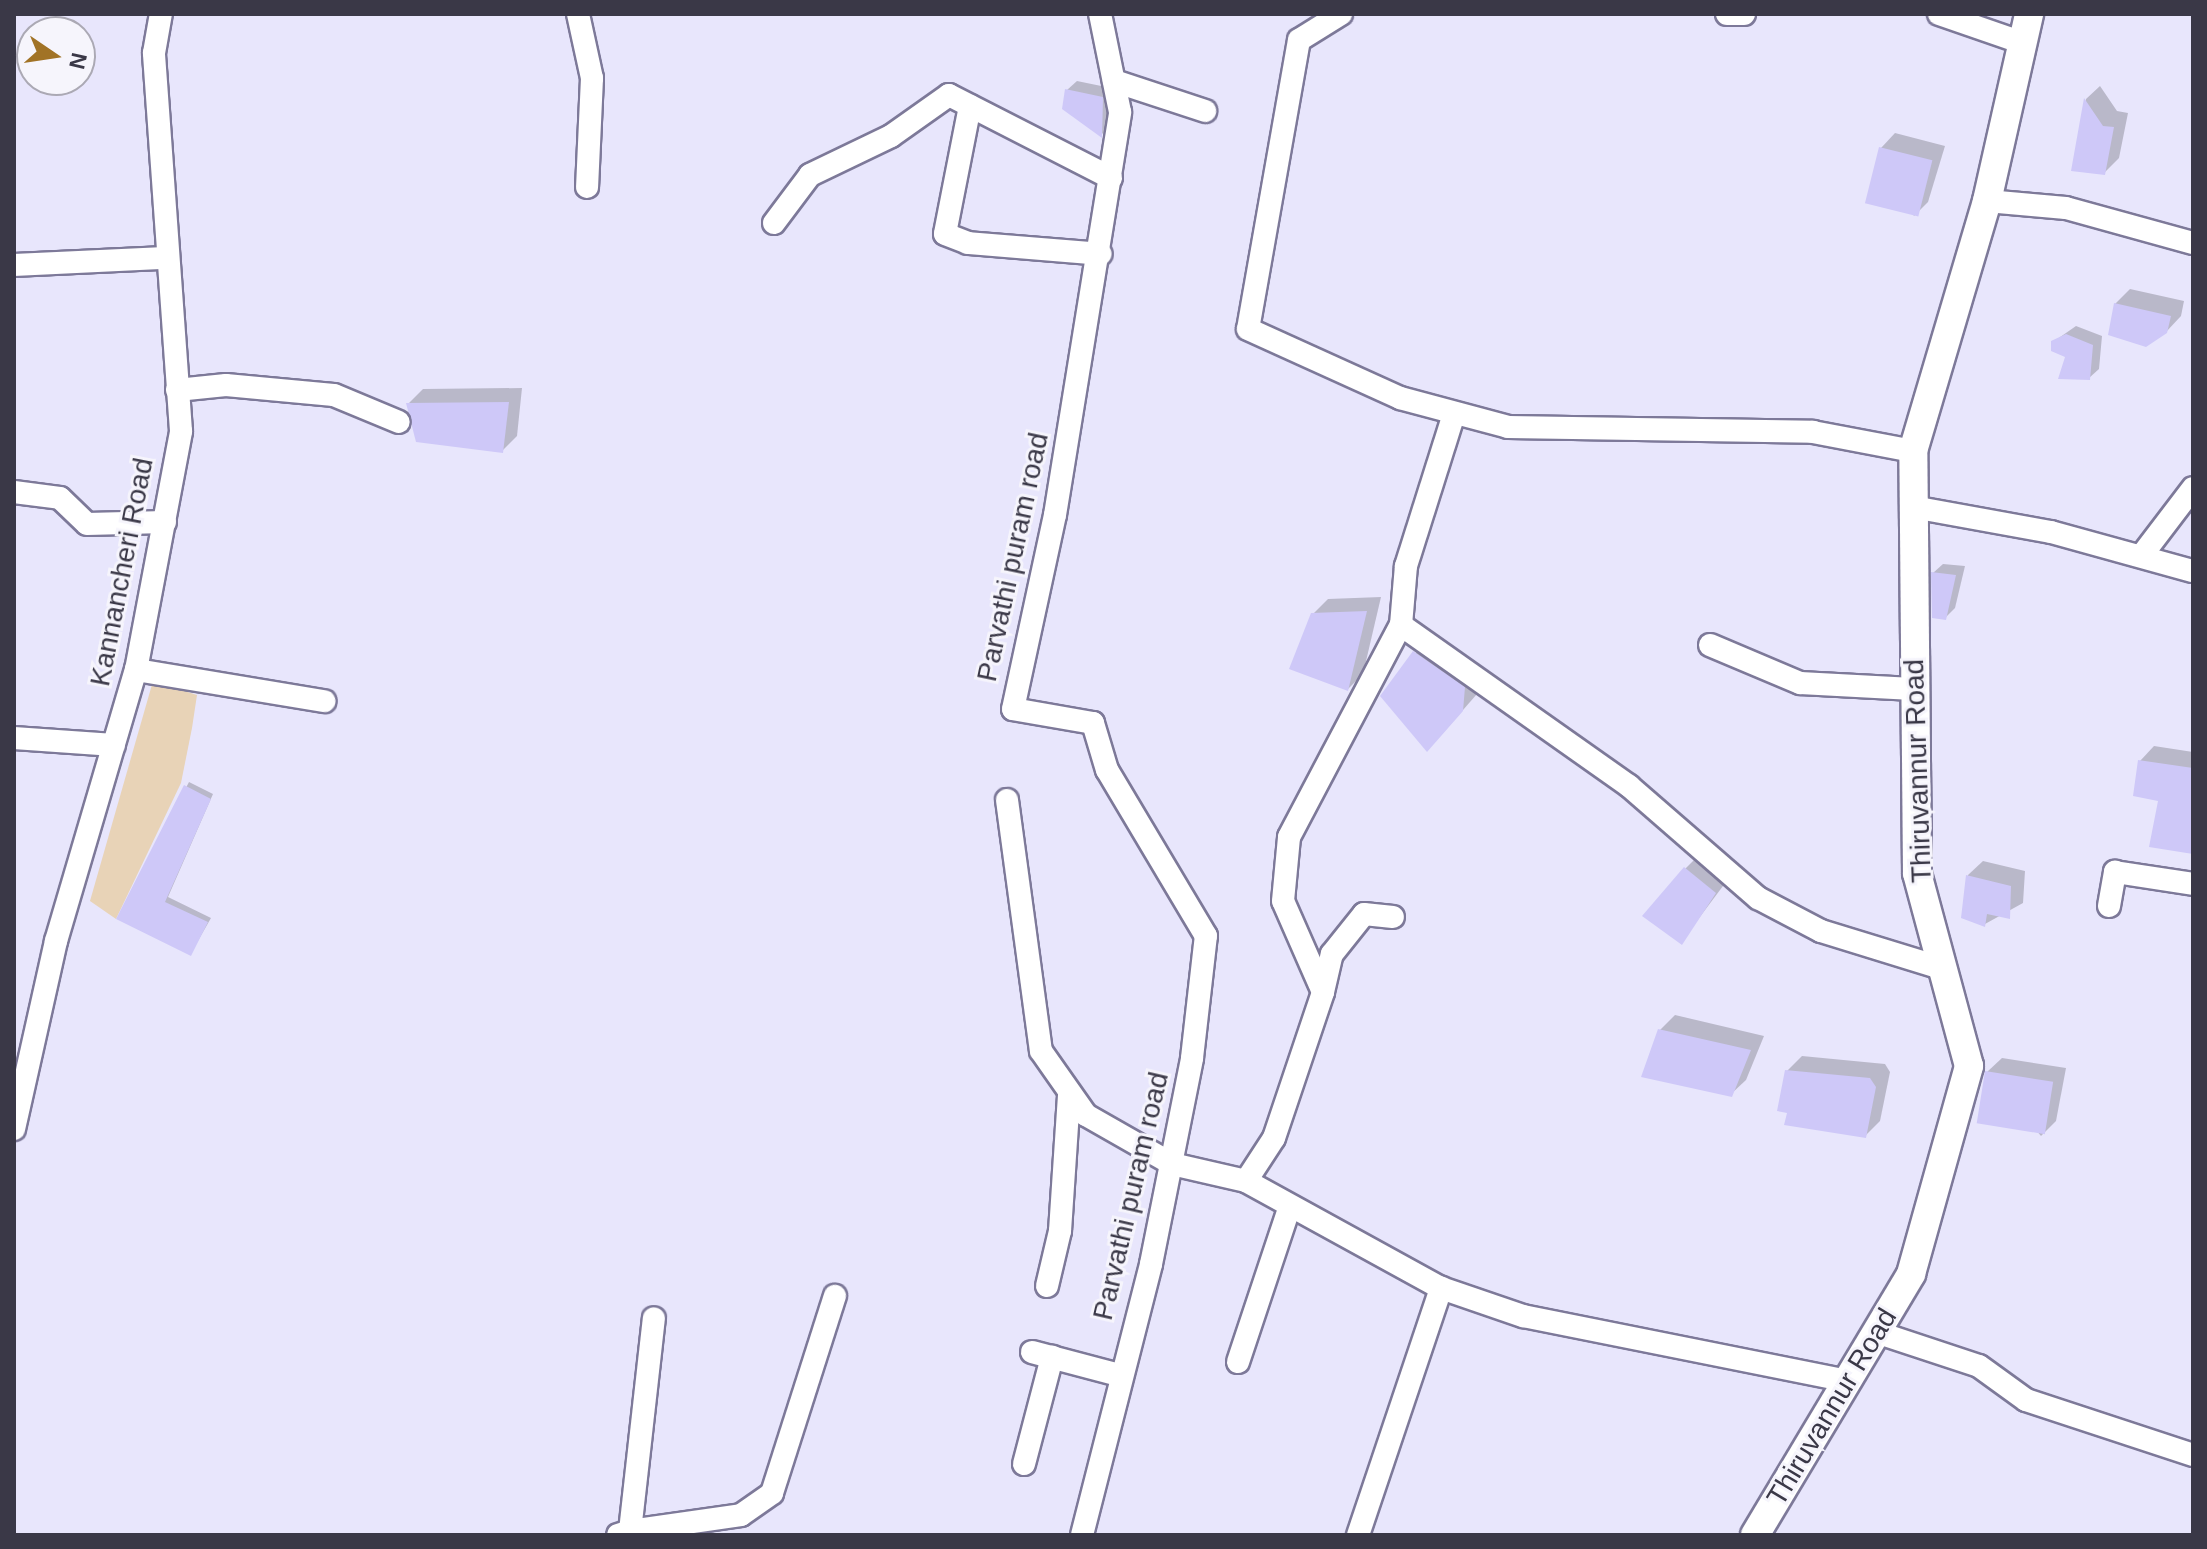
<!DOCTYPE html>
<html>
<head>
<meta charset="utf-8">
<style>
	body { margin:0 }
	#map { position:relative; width:2207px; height:1549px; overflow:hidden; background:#e8e6fc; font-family:Arial,sans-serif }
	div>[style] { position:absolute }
	.green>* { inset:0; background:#e8d3b7 }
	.shadow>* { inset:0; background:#0003 }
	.building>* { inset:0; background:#cec8f8; transform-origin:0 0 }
	.roads { filter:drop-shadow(2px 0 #7d7999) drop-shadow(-2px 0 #7d7999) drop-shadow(0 2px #7d7999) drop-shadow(0 -2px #7d7999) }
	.minor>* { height:22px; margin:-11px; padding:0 11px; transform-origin:11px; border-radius:11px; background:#fff }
	.tertiary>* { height:28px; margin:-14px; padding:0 14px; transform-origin:14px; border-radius:14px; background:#fff }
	span { translate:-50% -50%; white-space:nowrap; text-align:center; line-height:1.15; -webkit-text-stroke:6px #f6f5fc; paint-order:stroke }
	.street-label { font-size:28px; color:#3a3847 }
	.frame { position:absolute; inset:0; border:16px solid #3a3847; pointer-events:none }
	.north { position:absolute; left:16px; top:16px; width:80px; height:80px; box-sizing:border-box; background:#f6f5fc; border:2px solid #aba9b4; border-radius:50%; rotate:103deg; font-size:22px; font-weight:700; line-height:32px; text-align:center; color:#3a3847 }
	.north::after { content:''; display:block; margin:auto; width:28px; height:36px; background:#a17326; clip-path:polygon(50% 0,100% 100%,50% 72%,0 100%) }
</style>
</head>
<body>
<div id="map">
	<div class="green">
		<div style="clip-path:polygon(153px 681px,197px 695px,192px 728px,181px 783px,116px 919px,90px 901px)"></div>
	</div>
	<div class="shadow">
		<div style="clip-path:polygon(1077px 81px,1111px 88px,1110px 126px,1101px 135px,1067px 90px)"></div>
		<div style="clip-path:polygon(2100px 86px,2117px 111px,2128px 113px,2119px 158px,2104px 173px,2073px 169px,2086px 99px)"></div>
		<div style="clip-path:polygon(1895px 133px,1945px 146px,1928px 202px,1914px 216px,1881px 148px)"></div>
		<div style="clip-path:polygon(2130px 289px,2184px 301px,2181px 316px,2166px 332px,2115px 304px)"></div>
		<div style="clip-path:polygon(2076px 326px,2102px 336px,2099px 369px,2089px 378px,2053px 342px)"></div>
		<div style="clip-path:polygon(522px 388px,517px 436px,502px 451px,408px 404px,423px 389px)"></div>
		<div style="clip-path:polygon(1943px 564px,1965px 566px,1955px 608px,1945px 618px,1933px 573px)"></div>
		<div style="clip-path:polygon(1381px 597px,1363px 674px,1348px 689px,1313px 614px,1328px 599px)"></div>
		<div style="clip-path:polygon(1429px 637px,1479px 672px,1477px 694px,1442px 734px,1382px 695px)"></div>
		<div style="clip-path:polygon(2154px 746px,2193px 752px,2193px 851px,2140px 761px)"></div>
		<div style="clip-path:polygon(189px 782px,213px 794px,168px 897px,211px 918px,191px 953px,118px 918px)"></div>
		<div style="clip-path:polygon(1700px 854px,1729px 878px,1681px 942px,1685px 869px)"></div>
		<div style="clip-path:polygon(1983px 861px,2025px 871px,2023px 903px,1985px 924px,1963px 917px,1968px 875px)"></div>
		<div style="clip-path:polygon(1675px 1015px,1764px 1036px,1746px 1080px,1731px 1094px,1660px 1030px)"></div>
		<div style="clip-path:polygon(1802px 1056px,1885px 1064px,1890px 1072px,1880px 1121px,1865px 1136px,1789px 1112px,1787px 1071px)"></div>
		<div style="clip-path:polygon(2002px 1058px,2066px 1068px,2056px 1121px,2041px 1136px,1987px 1072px)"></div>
	</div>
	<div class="building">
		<div style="clip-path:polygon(1065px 89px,1103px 97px,1102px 138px,1062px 109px)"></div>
		<div style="clip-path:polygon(2084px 98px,2103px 126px,2114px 127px,2105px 175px,2071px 171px)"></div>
		<div style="left:1879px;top:147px;width:55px;height:58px;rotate:14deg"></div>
		<div style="clip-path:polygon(2114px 303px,2171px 316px,2167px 333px,2146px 347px,2108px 335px)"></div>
		<div style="clip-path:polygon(2066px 334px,2093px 345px,2090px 380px,2058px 379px,2065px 357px,2051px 351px,2051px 341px)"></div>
		<div style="clip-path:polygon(509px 402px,503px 453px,416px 442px,406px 403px)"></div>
		<div style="clip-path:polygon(1931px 572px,1956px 575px,1946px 620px,1932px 618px)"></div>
		<div style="clip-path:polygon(1367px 611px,1348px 691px,1289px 669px,1311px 613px)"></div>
		<div style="clip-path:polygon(1413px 651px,1465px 687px,1463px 711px,1427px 752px,1380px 696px)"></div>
		<div style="clip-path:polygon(2138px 760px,2193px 768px,2193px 854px,2149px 847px,2158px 801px,2133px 796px)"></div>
		<div style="clip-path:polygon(184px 785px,211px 799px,165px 902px,208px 922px,191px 956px,116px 919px)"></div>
		<div style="clip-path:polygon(1684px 867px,1716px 893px,1682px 945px,1642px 916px)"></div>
		<div style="clip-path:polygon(1966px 875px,2011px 886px,2010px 919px,1987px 914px,1985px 927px,1961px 918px)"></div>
		<div style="clip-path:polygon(1658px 1029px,1751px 1050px,1732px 1097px,1641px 1077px)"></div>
		<div style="clip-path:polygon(1785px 1070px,1870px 1078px,1876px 1087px,1866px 1138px,1784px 1125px,1787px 1113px,1777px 1111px)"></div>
		<div style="left:1985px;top:1071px;width:69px;height:53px;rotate:9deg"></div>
	</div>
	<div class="roads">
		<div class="minor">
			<div style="left:578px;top:14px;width:66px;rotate:77.7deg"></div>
			<div style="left:592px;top:78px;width:109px;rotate:92.6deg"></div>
			<div style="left:1341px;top:14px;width:49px;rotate:148.2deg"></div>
			<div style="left:1299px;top:40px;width:293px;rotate:100deg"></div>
			<div style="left:1248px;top:329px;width:167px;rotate:24.4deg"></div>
			<div style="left:1400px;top:398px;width:112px;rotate:15deg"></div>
			<div style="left:1508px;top:427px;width:305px;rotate:0.9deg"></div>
			<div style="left:1813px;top:432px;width:102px;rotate:10.8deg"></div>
			<div style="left:1727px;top:14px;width:17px"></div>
			<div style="left:1939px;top:14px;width:89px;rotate:19deg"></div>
			<div style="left:1114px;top:81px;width:96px;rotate:18.2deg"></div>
			<div style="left:970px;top:106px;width:130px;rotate:101.1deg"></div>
			<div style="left:945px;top:234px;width:25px;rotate:21deg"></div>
			<div style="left:968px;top:243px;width:133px;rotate:4.7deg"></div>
			<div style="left:1987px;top:201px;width:79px;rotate:5.1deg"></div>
			<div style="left:2066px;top:208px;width:132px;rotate:15.4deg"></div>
			<div style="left:774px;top:223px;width:60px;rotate:-53.1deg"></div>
			<div style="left:810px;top:175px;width:90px;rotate:-25.7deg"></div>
			<div style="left:891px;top:136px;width:71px;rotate:-35.3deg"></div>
			<div style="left:949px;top:95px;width:182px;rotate:27.1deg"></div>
			<div style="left:14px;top:265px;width:151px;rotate:-2.7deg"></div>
			<div style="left:177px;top:390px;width:49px;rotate:-5.8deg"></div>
			<div style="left:226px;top:385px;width:108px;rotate:5.3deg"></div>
			<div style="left:334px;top:395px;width:70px;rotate:22.6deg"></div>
			<div style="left:14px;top:492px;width:46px;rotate:7.4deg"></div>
			<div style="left:60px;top:498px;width:37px;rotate:44deg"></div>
			<div style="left:87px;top:524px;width:78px;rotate:-1.5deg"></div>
			<div style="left:1913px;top:507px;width:140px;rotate:10.3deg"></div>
			<div style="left:2051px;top:532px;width:147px;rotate:15.4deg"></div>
			<div style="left:2142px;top:555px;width:84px;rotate:-52.7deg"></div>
			<div style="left:1401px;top:625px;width:279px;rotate:35.2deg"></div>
			<div style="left:1629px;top:786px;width:171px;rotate:41deg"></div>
			<div style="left:1758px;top:898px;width:71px;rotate:27.6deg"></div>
			<div style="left:1821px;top:931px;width:122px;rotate:17.1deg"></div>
			<div style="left:1710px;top:645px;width:98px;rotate:22.9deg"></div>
			<div style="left:1800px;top:683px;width:113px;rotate:3deg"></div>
			<div style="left:136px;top:670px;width:191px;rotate:9.4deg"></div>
			<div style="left:14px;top:738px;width:100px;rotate:4deg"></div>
			<div style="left:1007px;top:800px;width:253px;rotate:82.3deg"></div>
			<div style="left:1041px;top:1051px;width:78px;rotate:54.9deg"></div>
			<div style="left:1086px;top:1115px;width:99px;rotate:29.7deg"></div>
			<div style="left:1172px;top:1164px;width:76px;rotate:12.9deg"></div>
			<div style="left:1246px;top:1181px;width:51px;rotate:-56.9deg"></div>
			<div style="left:1274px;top:1138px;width:154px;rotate:-71.4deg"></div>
			<div style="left:1323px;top:992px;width:99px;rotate:-113.7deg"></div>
			<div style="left:1283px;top:901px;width:64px;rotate:-84.6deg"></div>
			<div style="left:1289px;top:837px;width:240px;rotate:-62.2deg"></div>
			<div style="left:1401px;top:625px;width:59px;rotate:-85.2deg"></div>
			<div style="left:1406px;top:566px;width:156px;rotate:-72.5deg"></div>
			<div style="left:2109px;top:906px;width:35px;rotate:-80deg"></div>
			<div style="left:2115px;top:872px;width:79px;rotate:8.7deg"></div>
			<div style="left:1323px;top:992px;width:39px;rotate:-77deg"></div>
			<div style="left:1332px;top:954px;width:51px;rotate:-51.3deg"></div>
			<div style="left:1364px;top:914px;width:29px;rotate:6deg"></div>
			<div style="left:14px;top:1129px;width:193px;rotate:-77.4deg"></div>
			<div style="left:56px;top:941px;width:283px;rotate:-73.6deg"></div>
			<div style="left:136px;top:670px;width:243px;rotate:-79.3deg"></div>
			<div style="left:181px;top:431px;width:379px;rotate:-94.1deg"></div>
			<div style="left:154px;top:53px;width:40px;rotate:-80deg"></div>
			<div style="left:1246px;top:1181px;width:222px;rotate:28.8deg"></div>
			<div style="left:1441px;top:1288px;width:87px;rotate:18.9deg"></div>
			<div style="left:1523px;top:1316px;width:330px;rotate:11.3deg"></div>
			<div style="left:1047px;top:1286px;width:57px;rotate:-76.7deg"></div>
			<div style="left:1060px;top:1231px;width:136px;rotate:-86.2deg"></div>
			<div style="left:1876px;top:1332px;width:108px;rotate:18.3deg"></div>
			<div style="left:1979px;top:1366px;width:58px;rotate:35.9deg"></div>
			<div style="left:2026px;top:1400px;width:176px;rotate:18.2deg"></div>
			<div style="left:1032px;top:1352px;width:90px;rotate:14.8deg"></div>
			<div style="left:1238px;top:1362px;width:164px;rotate:-71.6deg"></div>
			<div style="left:1024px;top:1464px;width:111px;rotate:-75.3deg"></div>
			<div style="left:630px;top:1531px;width:112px;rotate:-8.2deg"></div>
			<div style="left:741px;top:1515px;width:38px;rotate:-35deg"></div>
			<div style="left:772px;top:1493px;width:207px;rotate:-72.3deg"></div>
			<div style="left:618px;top:1535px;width:13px;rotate:-18deg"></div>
			<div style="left:630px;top:1531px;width:214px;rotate:-83.6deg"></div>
			<div style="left:1082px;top:1535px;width:280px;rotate:-75.7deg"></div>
			<div style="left:1151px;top:1264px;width:210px;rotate:-78.7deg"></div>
			<div style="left:1192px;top:1058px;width:123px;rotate:-83.5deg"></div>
			<div style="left:1206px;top:936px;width:193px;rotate:-120.8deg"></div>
			<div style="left:1107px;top:770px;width:49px;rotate:-106.6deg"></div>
			<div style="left:1093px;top:723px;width:81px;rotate:-170.1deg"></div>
			<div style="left:1013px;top:709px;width:198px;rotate:-77.8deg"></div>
			<div style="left:1055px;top:515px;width:408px;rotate:-80.8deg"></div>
			<div style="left:1120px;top:112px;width:100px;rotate:-101.5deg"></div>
			<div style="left:1358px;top:1535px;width:261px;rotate:-71.4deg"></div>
		</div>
		<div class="tertiary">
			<div style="left:1755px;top:1535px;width:304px;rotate:-59.1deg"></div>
			<div style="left:1911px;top:1274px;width:216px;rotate:-74.4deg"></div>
			<div style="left:1969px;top:1066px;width:200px;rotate:-105.1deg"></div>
			<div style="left:1917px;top:873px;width:422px;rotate:-90.5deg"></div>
			<div style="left:1913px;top:451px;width:261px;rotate:-73.5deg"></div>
			<div style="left:1987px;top:201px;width:192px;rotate:-77.3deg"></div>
		</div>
	</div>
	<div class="street-label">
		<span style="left:1013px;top:557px;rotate:-78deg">Parvathi puram road</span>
		<span style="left:122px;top:572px;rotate:-79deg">Kannancheri Road</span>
		<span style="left:1918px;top:771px;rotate:-92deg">Thiruvannur Road</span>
		<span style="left:1131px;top:1196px;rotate:-77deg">Parvathi puram road</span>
		<span style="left:1832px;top:1407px;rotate:-59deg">Thiruvannur Road</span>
	</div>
	<div class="frame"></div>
	<div class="north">N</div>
</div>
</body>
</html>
